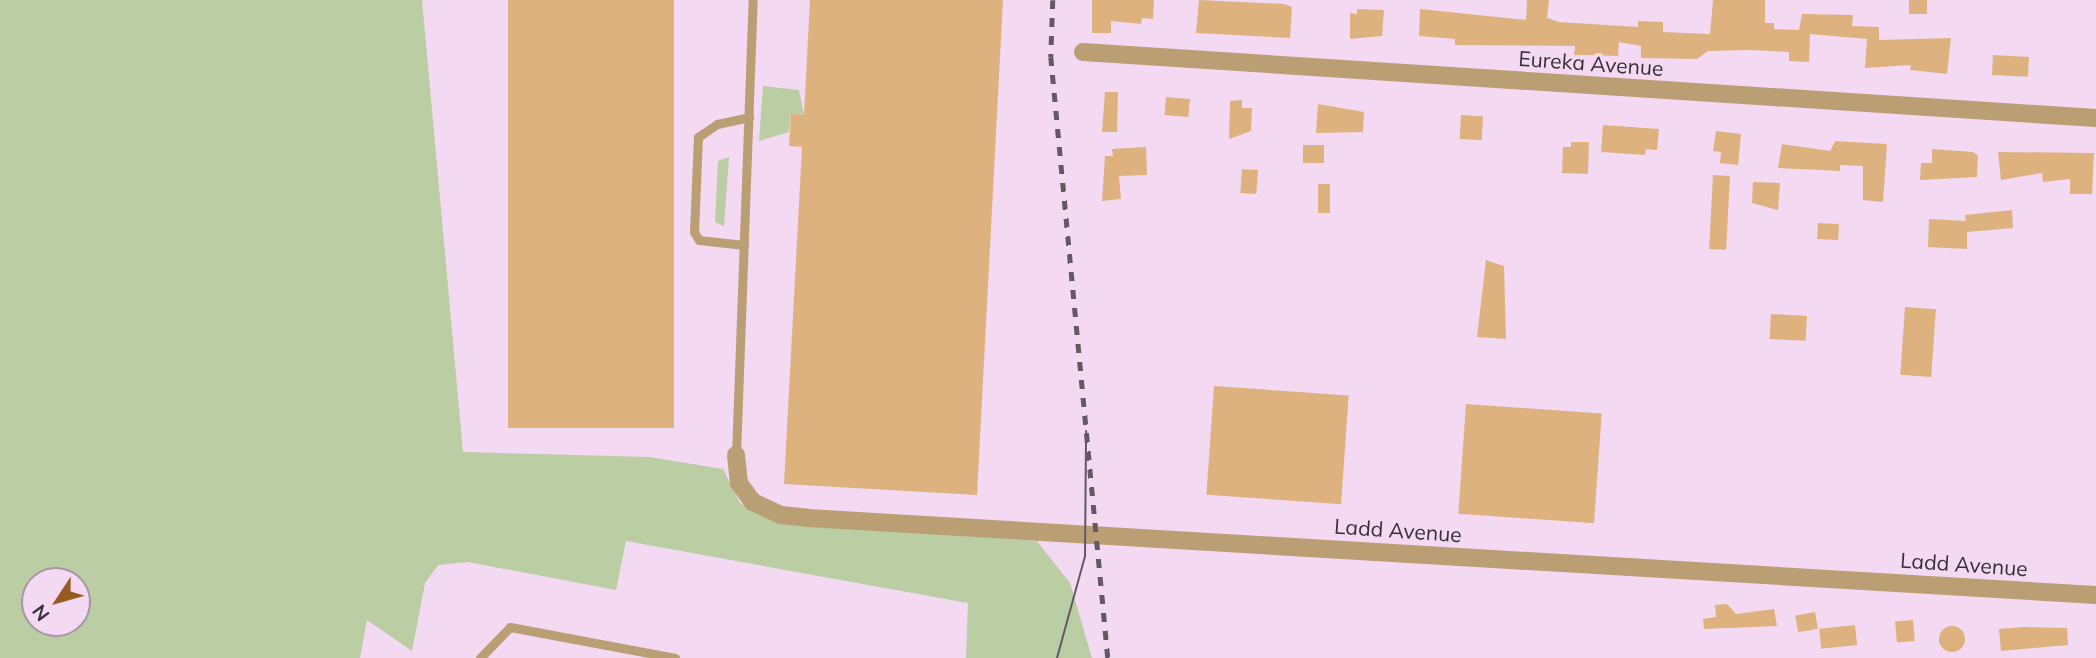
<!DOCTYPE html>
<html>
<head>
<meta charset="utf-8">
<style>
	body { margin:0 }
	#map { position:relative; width:2096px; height:658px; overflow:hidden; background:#f3d9f2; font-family:Mulish,sans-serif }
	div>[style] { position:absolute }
	.green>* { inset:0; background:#bacda3 }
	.building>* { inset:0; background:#deb27f; transform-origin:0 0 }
	.round { border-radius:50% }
	.service>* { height:9px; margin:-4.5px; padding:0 4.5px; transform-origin:4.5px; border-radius:4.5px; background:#ba9f75 }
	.minor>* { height:18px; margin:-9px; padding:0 9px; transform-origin:9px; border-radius:9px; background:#ba9f75 }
	.tram>* { height:2px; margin:-1px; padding:0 1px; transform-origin:1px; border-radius:1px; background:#655865 }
	.rail>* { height:4.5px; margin-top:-2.25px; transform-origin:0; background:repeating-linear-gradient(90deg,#655865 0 9px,transparent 0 18px) }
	span { translate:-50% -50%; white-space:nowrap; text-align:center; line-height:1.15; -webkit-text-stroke:7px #f3d9f2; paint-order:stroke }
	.street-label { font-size:21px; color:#382f38 }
	.north { position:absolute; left:21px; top:567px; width:70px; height:70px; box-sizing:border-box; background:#f3d9f2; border:2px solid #a895a8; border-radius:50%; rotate:234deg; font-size:19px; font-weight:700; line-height:28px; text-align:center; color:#382f38 }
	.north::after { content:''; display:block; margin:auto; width:24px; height:32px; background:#995a22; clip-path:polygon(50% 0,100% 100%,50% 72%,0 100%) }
</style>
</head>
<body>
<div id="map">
	<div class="green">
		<div style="clip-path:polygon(evenodd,0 0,422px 0,463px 452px,649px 457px,723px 469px,740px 503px,775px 522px,1037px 541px,1070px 583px,1092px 658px,966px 658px,968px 603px,626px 541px,616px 590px,468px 562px,438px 565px,425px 583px,412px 651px,367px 620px,360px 658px,0 658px,0 0,35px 581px,77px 581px,77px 623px,35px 623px,35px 581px)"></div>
		<div style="clip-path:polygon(763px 86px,799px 90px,804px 115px,791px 113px,789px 132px,759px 141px)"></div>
		<div style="clip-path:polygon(729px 157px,724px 226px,715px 222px,718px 161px)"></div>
	</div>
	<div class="building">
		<div style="left:508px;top:0;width:166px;height:428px"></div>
		<div style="clip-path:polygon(810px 0,1003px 0,977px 495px,784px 484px,802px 147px,789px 146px,791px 113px,804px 115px)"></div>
		<div style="clip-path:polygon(1092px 0,1154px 0,1153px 19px,1142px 18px,1141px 24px,1111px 21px,1111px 33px,1092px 33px)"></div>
		<div style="clip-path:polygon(1199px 0,1284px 4px,1292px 7px,1290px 38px,1196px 33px)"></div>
		<div style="clip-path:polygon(1527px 0,1549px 0,1547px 18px,1559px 22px,1638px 27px,1638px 21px,1663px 22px,1663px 32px,1710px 34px,1713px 0,1765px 0,1765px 23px,1774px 23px,1774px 29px,1799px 30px,1802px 14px,1853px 15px,1852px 26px,1879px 27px,1879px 40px,1951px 38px,1947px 74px,1910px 70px,1911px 65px,1865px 68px,1867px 39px,1810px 34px,1809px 62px,1789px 61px,1789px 52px,1750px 50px,1708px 51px,1697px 59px,1641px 58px,1641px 46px,1619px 42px,1618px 56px,1593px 55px,1574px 55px,1575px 46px,1455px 45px,1455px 39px,1419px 36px,1420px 9px,1526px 20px)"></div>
		<div style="left:1909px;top:0;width:18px;height:14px"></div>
		<div style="clip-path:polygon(1357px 9px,1384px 10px,1382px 36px,1350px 39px,1350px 13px,1357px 14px)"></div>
		<div style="left:1993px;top:55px;width:36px;height:20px;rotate:3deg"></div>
		<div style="clip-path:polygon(1105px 92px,1118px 92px,1117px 132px,1102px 132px)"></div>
		<div style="left:1166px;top:97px;width:24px;height:18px;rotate:5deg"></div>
		<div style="clip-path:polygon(1242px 100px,1242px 108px,1252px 108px,1251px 131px,1229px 139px,1230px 101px)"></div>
		<div style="clip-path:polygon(1318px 104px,1364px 112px,1363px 132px,1316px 133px)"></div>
		<div style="left:1461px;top:115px;width:22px;height:24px;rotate:3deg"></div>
		<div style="clip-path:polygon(1603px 125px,1659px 129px,1657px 150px,1646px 149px,1645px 155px,1601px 152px)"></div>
		<div style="clip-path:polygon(1716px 131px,1741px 134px,1738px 165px,1720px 163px,1721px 152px,1713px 151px)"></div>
		<div style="clip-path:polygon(1835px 141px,1887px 144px,1883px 202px,1863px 200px,1863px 166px,1840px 165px,1840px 171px,1778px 168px,1782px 144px,1830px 151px)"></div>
		<div style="clip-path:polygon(1571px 142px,1589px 142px,1588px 174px,1562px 173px,1563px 147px,1571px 147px)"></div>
		<div style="left:1303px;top:145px;width:21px;height:18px"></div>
		<div style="clip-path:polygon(1146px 147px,1147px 175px,1119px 176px,1121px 199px,1102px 201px,1105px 156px,1113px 156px,1112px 149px)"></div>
		<div style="clip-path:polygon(1932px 149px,1973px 152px,1978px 156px,1977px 177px,1920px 180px,1921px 163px,1932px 163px)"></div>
		<div style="clip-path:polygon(1998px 152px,2094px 153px,2092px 194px,2070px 194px,2070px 179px,2043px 182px,2042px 173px,2001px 180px)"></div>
		<div style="left:1242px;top:169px;width:16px;height:24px;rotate:4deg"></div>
		<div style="left:1713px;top:175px;width:17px;height:74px;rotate:3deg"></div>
		<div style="clip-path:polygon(1753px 182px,1780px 183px,1778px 210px,1752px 203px)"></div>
		<div style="left:1318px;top:184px;width:12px;height:29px"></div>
		<div style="clip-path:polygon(2012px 210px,2013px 228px,1967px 232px,1967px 249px,1928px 247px,1929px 219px,1966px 221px,1965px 215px)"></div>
		<div style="left:1818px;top:223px;width:21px;height:16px;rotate:3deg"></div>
		<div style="clip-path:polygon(1486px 260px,1504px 266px,1506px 339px,1477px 337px)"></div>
		<div style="left:1905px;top:307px;width:31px;height:68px;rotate:4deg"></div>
		<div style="left:1771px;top:314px;width:36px;height:25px;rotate:3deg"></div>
		<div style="left:1214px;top:386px;width:135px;height:109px;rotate:4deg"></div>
		<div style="left:1466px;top:404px;width:136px;height:110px;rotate:4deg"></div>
		<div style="clip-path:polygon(1727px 604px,1736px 614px,1774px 609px,1777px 626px,1704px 629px,1703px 619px,1716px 617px,1715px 605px)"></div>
		<div style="left:1815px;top:612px;width:17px;height:20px;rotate:80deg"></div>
		<div style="left:1913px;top:620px;width:21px;height:18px;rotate:85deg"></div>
		<div style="left:1855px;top:625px;width:20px;height:36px;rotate:84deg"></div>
		<div class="round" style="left:1939px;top:626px;width:26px;height:26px"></div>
		<div style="clip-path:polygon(2023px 627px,2067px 628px,2068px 645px,2001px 651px,1999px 629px)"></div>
	</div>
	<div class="service">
		<div style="left:744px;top:245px;width:45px;rotate:-173.7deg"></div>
		<div style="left:699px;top:240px;width:9px;rotate:-122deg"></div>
		<div style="left:694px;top:232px;width:95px;rotate:-87.6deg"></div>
		<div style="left:698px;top:137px;width:23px;rotate:-34deg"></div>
		<div style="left:717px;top:124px;width:33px;rotate:-12deg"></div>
		<div style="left:736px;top:455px;width:455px;rotate:-87.9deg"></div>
		<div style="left:480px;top:658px;width:43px;rotate:-45.9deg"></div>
		<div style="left:510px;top:627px;width:168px;rotate:10.6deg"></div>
	</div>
	<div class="minor">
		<div style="left:1083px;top:52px;width:1015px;rotate:3.73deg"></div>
		<div style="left:736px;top:455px;width:28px;rotate:84deg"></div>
		<div style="left:739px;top:483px;width:24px;rotate:54deg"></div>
		<div style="left:753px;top:502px;width:31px;rotate:25deg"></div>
		<div style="left:781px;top:515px;width:27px;rotate:6deg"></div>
		<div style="left:808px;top:518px;width:1290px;rotate:3.42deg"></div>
	</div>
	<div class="tram">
		<div style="left:1057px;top:658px;width:106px;rotate:-74.6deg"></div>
		<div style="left:1085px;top:556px;width:125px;rotate:-89.5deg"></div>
	</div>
	<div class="rail">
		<div style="left:1053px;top:0;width:57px;rotate:92deg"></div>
		<div style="left:1051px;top:57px;width:604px;rotate:84.58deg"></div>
	</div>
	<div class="street-label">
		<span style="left:1591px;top:63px;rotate:4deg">Eureka Avenue</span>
		<span style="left:1398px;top:530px;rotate:4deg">Ladd Avenue</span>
		<span style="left:1964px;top:564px;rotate:4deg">Ladd Avenue</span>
	</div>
	<div class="north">N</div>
</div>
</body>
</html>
